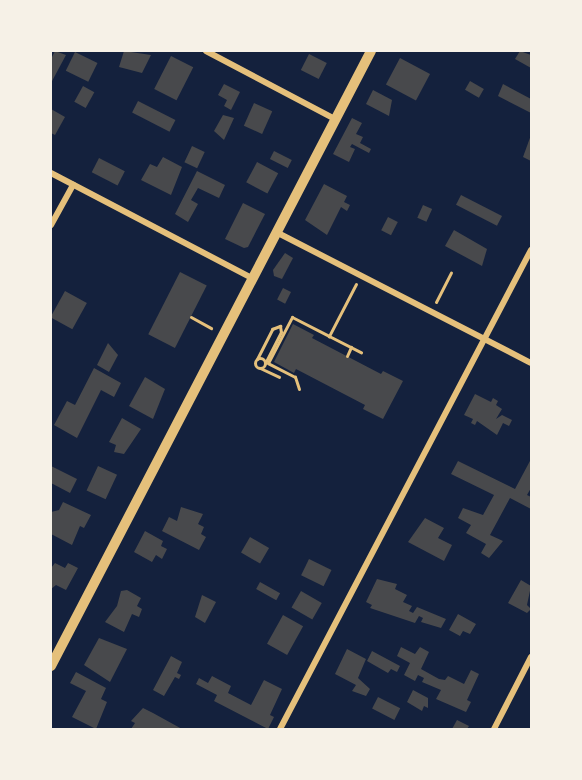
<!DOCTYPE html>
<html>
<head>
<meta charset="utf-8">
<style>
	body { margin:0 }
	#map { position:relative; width:582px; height:780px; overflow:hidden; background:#14213d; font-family:"Playfair Display",serif }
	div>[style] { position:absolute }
	.building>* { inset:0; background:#48494c; transform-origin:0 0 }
	.path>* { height:3px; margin:-1.5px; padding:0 1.5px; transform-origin:1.5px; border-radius:1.5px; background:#e5c07b }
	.path>.ring { margin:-1.5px; padding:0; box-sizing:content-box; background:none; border:3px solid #e5c07b; border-radius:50% }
	.minor>* { height:6px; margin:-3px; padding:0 3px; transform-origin:3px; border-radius:3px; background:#e5c07b }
	.tertiary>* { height:10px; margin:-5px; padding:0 5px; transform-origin:5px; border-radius:5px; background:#e5c07b }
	span { translate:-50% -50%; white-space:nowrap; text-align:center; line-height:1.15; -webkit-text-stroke:6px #f6f1e7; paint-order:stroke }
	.frame { position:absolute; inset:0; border:52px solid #f6f1e7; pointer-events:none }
</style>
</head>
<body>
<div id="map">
	<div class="building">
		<div style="clip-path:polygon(55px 51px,66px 55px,51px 83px,51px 59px)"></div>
		<div style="clip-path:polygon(124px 51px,151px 55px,142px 73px,119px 67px)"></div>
		<div style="clip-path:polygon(520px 51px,531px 55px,531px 68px,515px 59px)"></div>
		<div style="left:75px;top:52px;width:25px;height:21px;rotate:26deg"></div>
		<div style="left:309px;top:54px;width:20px;height:18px;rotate:27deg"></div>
		<div style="left:171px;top:56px;width:25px;height:37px;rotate:27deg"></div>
		<div style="left:400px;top:58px;width:34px;height:30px;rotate:28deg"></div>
		<div style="left:470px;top:81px;width:16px;height:10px;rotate:30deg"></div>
		<div style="clip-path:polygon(224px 84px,240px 92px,231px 110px,224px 106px,227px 100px,218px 95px)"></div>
		<div style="clip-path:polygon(503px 84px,531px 99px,531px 113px,498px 96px)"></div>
		<div style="left:83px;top:86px;width:13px;height:18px;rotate:29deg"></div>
		<div style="clip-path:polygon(373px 90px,392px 100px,389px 116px,366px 104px)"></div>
		<div style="left:138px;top:101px;width:42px;height:13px;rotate:27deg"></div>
		<div style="left:254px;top:103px;width:20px;height:25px;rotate:24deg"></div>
		<div style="clip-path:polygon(51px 109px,65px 117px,55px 135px,51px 133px)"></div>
		<div style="clip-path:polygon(223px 115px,234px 118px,224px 140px,214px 131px)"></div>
		<div style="clip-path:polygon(352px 118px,362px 123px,356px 134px,363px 137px,360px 143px,371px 149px,369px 153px,352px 144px,350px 147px,355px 149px,349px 162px,333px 154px)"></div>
		<div style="clip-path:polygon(531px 135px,531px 161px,523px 157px)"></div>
		<div style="left:192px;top:146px;width:14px;height:18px;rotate:25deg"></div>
		<div style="left:274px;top:151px;width:20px;height:9px;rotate:27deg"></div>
		<div style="clip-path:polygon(163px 157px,182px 167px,171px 195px,141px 180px,150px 164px,157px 167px)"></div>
		<div style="left:99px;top:158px;width:29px;height:16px;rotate:27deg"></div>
		<div style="left:257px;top:162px;width:24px;height:23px;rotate:28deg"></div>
		<div style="clip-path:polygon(197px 171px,225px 185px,219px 198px,198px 188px,191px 200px,198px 204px,188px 222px,175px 214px)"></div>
		<div style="clip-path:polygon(324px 184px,347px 196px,344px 202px,350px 205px,347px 211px,341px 207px,327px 235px,305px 220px)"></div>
		<div style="left:461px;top:195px;width:46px;height:11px;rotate:27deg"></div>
		<div style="clip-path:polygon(243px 203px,265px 214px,248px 247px,244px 248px,225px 239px)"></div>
		<div style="left:423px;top:205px;width:10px;height:14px;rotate:24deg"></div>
		<div style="left:388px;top:217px;width:11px;height:15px;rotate:27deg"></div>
		<div style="clip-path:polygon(454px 230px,487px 249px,482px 266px,445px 246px)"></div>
		<div style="clip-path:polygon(285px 253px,293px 258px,282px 279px,274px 276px,273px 270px)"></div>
		<div style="left:180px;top:272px;width:30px;height:70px;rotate:27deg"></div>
		<div style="left:283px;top:288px;width:9px;height:13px;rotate:27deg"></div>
		<div style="left:65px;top:291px;width:25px;height:30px;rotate:29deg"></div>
		<div style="clip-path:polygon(293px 324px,314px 335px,312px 338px,381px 374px,383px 371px,403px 381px,383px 419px,363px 409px,365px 405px,296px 369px,294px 373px,274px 362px)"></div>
		<div style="clip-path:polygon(108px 343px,118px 355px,109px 372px,97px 365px)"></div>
		<div style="clip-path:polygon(94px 368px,121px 383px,114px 397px,101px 390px,77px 438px,54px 425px,67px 401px,75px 405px)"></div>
		<div style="clip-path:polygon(145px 377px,165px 389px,153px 419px,129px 406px)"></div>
		<div style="clip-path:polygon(475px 394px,491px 402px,493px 398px,498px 401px,496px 405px,502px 409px,496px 419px,502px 415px,512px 420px,509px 426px,503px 423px,497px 435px,477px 421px,475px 425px,471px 423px,473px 419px,464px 415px)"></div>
		<div style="clip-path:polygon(122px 418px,141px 429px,124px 454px,114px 452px,116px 445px,109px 442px)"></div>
		<div style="clip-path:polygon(531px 459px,531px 488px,527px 495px,531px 497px,531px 509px,510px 498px,490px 535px,503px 541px,489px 558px,481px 553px,486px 544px,466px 533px,471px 525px,458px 518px,463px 508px,483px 515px,494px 495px,451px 474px,458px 461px,515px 489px)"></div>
		<div style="clip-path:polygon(51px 466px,77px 479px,70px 493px,51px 483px)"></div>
		<div style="left:98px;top:466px;width:21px;height:27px;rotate:25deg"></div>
		<div style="clip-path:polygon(63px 502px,91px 515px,84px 528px,80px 526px,72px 545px,51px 534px,51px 512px,59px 510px)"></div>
		<div style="clip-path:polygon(181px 507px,203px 514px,198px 524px,204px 527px,201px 534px,206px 537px,199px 550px,162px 531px,169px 517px,177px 521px)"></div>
		<div style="clip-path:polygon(425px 518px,444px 528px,438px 538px,452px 545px,444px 561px,408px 542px)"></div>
		<div style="clip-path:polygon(145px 531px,163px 541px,161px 546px,167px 549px,162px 559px,156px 555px,152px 562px,134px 552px)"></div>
		<div style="left:250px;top:537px;width:22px;height:18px;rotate:30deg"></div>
		<div style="left:309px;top:559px;width:25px;height:18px;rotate:26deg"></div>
		<div style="clip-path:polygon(55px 563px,65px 568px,68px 563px,78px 568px,66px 590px,56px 585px,51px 589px,51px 568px)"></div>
		<div style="clip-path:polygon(377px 579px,397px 584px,395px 589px,407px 595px,403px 602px,412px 606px,409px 611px,413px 613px,417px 607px,446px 619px,441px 628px,421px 622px,423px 618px,419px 616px,415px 623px,370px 608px,372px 605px,366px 602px)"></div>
		<div style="clip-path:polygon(521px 580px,531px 586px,527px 605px,531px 609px,527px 613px,508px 603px)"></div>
		<div style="left:260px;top:582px;width:23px;height:8px;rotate:29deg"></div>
		<div style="clip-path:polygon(127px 590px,141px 598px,137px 606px,142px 609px,139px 617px,132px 614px,124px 632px,105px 622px,117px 606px,121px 591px)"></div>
		<div style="left:301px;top:591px;width:24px;height:19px;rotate:30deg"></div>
		<div style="clip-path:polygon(202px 595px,216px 602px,205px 623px,195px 617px)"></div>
		<div style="clip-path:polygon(458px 614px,476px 624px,470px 634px,463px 631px,460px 636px,449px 630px)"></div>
		<div style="left:283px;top:615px;width:23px;height:33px;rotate:29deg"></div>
		<div style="clip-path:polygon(99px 638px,127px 649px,110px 682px,84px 665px)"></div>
		<div style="clip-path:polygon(401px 647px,415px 654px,420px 647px,429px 652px,421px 669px,439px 679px,445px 680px,448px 676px,464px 684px,471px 670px,479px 674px,467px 700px,471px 702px,466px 712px,436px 699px,441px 690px,422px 682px,424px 678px,418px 675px,415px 681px,404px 675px,410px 663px,397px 656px)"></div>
		<div style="clip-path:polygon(347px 649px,366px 659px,358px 678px,370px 689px,366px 696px,352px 691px,356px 685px,335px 674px)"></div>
		<div style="clip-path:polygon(372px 651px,400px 666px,397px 672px,391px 669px,388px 673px,367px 661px)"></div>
		<div style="clip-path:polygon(171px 656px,182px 662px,177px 673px,181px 675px,179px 679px,175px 677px,164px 696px,153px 690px)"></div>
		<div style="clip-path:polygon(76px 672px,106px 688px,101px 699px,107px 702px,96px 729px,72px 717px,86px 691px,70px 683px)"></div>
		<div style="clip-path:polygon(212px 676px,231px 686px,228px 693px,251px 705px,264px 680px,282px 689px,270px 715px,274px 717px,268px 729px,214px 701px,217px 695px,196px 684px,199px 678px,208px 683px)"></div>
		<div style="clip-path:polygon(413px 690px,428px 698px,428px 708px,424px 706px,422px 711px,407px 702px)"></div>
		<div style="left:378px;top:697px;width:25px;height:13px;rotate:27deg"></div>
		<div style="clip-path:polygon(143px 708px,153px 713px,182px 729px,131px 729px,135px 723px,131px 721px)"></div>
		<div style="clip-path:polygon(457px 720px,469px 726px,467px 729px,452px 729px)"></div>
	</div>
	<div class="path">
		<div style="left:356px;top:284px;width:59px;rotate:117.4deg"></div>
		<div style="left:329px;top:336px;width:36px;rotate:27deg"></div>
		<div style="left:436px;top:302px;width:33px;rotate:-63deg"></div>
		<div style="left:191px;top:317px;width:23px;rotate:29deg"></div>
		<div style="left:347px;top:356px;width:10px;rotate:-66deg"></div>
		<div class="ring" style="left:255px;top:358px;width:7px;height:7px"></div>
		<div style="left:257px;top:359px;width:34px;rotate:-63deg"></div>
		<div style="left:272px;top:329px;width:9px;rotate:-21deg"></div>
		<div style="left:280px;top:326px;width:6px;rotate:81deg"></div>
		<div style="left:281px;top:332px;width:35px;rotate:117deg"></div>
		<div style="left:260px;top:368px;width:21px;rotate:25deg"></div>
		<div style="left:299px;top:389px;width:13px;rotate:-108deg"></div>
		<div style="left:295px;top:377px;width:30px;rotate:-153deg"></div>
		<div style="left:268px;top:363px;width:52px;rotate:-62.4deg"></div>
		<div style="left:292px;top:317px;width:42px;rotate:27.2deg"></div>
	</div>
	<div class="minor">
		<div style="left:206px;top:51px;width:146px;rotate:27.8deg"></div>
		<div style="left:51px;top:173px;width:229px;rotate:27.6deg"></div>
		<div style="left:51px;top:225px;width:46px;rotate:-61.2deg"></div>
		<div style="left:278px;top:233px;width:284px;rotate:27.2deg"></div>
		<div style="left:280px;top:729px;width:541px;rotate:-62.35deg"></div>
		<div style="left:494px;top:729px;width:81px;rotate:-62.8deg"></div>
	</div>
	<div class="tertiary">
		<div style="left:51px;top:666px;width:693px;rotate:-62.51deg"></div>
	</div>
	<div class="frame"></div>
</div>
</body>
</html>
